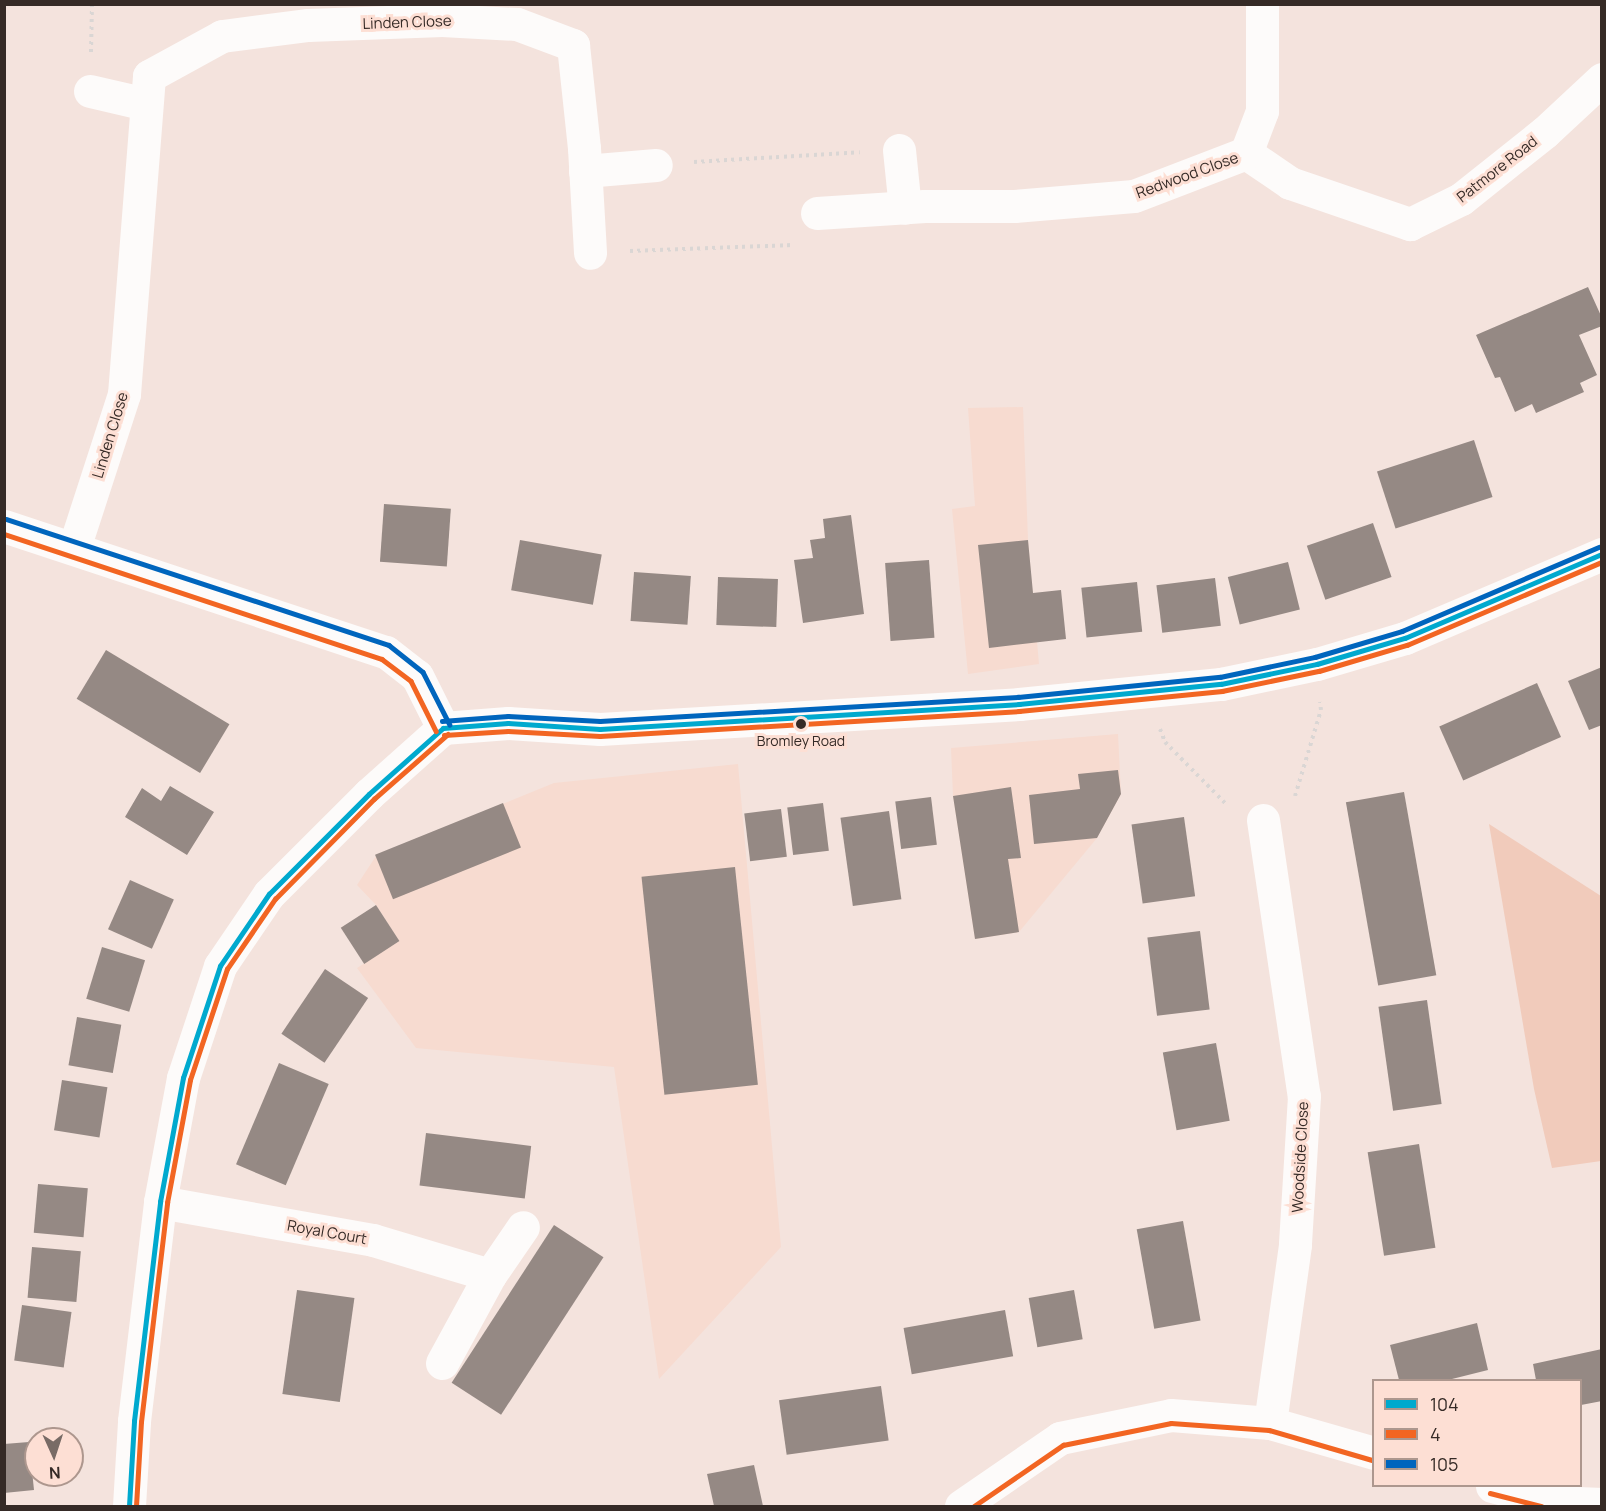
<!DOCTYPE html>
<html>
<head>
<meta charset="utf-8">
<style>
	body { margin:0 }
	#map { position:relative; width:1606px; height:1511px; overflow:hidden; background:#f4e3dd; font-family:Manrope,sans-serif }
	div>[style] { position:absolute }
	.built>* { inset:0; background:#f7dbd0 }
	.green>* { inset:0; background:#f1cbbb }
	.building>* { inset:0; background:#958984; transform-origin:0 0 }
	.path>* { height:4px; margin-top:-2px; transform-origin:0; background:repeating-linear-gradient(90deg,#dad6d4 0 3px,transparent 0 7.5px) }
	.minor>* { height:33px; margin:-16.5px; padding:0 16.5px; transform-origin:16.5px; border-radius:16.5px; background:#fdfbfa }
	.major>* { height:33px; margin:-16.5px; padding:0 16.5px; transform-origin:16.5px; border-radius:16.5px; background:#fdfbfa }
	.bus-1>* { height:4.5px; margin:-2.25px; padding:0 2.25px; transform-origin:2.25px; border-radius:2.25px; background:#00a9ce }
	.bus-2>* { height:4.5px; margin:-2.25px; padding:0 2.25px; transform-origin:2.25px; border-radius:2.25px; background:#f26522 }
	.bus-3>* { height:4.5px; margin:-2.25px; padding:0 2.25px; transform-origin:2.25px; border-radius:2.25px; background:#0065bd }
	.dots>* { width:16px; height:16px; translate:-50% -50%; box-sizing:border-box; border:3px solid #fddfd4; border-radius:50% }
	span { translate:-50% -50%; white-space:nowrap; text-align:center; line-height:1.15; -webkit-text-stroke:6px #fddfd4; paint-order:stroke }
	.bus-label { font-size:14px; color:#352a26 }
	.street-label { font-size:15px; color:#352a26 }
	.frame { position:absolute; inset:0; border:6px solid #352a26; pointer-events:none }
	.legend { position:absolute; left:1372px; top:1379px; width:210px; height:108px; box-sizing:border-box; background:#fddfd4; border:2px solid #ad978e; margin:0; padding:8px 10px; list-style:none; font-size:18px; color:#352a26 }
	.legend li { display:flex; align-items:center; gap:12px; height:30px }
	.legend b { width:30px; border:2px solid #ad978e }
	.north { position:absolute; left:24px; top:1427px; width:60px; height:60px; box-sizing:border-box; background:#fddfd4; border:2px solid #ad978e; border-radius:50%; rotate:177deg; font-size:16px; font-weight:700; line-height:24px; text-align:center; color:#352a26 }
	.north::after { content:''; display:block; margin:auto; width:21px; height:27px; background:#786b66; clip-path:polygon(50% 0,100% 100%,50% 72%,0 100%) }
</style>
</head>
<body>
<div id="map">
	<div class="built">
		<div style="clip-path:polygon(1023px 407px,1028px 540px,1039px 664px,968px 674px,952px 509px,975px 506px,968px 408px)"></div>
		<div style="clip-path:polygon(1118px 734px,1121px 794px,1097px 838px,1019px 932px,975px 939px,953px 796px,951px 748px)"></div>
		<div style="clip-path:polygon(738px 764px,781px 1247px,659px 1379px,614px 1067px,416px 1048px,357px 968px,399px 941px,376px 905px,357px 885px,376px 856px,554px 783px)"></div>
	</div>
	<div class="green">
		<div style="clip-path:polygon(1489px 824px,1601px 896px,1601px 1161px,1552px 1168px,1534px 1089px)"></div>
	</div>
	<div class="building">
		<div style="clip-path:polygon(1588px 287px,1602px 318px,1602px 326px,1579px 335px,1597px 375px,1580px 383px,1584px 392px,1536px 413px,1532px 404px,1515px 412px,1500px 377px,1495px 378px,1476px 335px)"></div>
		<div style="left:1474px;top:440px;width:60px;height:102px;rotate:72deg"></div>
		<div style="left:384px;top:504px;width:67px;height:58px;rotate:4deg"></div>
		<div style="clip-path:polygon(851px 515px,864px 614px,803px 623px,794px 560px,813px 558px,810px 540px,825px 538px,823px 519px)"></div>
		<div style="left:1373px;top:523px;width:57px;height:70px;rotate:71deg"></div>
		<div style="left:520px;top:540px;width:83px;height:51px;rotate:10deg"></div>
		<div style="clip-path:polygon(1028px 540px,1033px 593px,1061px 590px,1066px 639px,989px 648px,978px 545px)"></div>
		<div style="left:929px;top:560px;width:78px;height:44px;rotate:86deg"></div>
		<div style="left:1288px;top:562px;width:49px;height:62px;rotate:76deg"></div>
		<div style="left:634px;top:572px;width:57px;height:49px;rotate:4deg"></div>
		<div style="left:718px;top:577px;width:60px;height:48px;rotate:2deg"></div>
		<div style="left:1215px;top:578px;width:48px;height:59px;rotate:83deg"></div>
		<div style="left:1137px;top:582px;width:50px;height:56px;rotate:84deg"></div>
		<div style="left:106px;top:650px;width:144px;height:57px;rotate:31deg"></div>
		<div style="clip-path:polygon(1602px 667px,1602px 725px,1589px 730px,1568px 681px)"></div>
		<div style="left:1537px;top:683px;width:59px;height:107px;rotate:66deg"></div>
		<div style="clip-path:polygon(1118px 770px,1121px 794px,1097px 838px,1034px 844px,1029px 795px,1080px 789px,1078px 774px)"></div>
		<div style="clip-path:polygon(170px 786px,214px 812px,187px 855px,125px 817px,142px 788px,161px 801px)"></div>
		<div style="clip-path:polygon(1011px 787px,1021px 858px,1008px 859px,1019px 932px,975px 939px,953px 796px)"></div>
		<div style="left:1404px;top:792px;width:186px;height:59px;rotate:80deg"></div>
		<div style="left:931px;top:797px;width:48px;height:36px;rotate:83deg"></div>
		<div style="left:503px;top:803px;width:48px;height:138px;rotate:68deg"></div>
		<div style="left:823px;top:803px;width:48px;height:36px;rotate:83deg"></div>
		<div style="left:781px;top:809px;width:48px;height:37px;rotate:83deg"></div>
		<div style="left:889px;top:811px;width:89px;height:49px;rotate:82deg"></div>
		<div style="left:1184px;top:817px;width:80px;height:53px;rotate:82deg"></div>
		<div style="left:735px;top:867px;width:219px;height:94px;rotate:84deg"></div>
		<div style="left:130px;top:880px;width:48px;height:54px;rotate:24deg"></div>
		<div style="left:376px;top:905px;width:43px;height:42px;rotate:57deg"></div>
		<div style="left:1200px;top:931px;width:79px;height:53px;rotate:83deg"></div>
		<div style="left:102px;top:947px;width:45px;height:54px;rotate:17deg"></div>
		<div style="left:325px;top:969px;width:52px;height:78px;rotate:34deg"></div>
		<div style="left:1427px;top:1000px;width:105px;height:49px;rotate:82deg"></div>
		<div style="left:77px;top:1017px;width:45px;height:49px;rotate:10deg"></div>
		<div style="left:1216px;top:1043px;width:79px;height:54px;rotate:80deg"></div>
		<div style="left:279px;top:1063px;width:54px;height:110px;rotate:23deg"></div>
		<div style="left:62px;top:1080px;width:46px;height:51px;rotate:9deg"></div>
		<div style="left:426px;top:1133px;width:106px;height:53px;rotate:7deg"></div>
		<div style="left:1419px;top:1144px;width:105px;height:52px;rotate:81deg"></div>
		<div style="left:38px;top:1184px;width:50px;height:49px;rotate:5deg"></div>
		<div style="left:1183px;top:1221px;width:101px;height:47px;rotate:80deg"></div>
		<div style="left:554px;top:1225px;width:59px;height:188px;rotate:33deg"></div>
		<div style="left:32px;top:1247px;width:49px;height:51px;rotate:5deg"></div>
		<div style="left:297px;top:1290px;width:58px;height:105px;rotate:8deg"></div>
		<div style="left:1074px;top:1290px;width:50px;height:46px;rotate:80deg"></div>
		<div style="left:22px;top:1305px;width:50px;height:56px;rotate:8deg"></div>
		<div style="left:1005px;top:1310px;width:47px;height:103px;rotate:80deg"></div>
		<div style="clip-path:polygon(1477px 1323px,1488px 1370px,1448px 1380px,1399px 1380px,1390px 1345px)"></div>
		<div style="clip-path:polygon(1602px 1349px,1602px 1401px,1581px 1405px,1581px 1380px,1536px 1380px,1533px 1364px)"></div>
		<div style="left:881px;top:1386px;width:55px;height:103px;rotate:82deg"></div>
		<div style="clip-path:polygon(29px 1442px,34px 1490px,4px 1493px,4px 1444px)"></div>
		<div style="clip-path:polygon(754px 1465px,763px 1506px,714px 1506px,707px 1474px)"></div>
	</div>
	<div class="path">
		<div style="left:91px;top:52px;width:48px;rotate:-88.8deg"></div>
		<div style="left:694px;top:162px;width:166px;rotate:-3.4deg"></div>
		<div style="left:630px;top:251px;width:163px;rotate:-2.1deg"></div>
		<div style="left:1160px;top:729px;width:14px;rotate:69deg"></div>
		<div style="left:1165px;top:742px;width:90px;rotate:45.5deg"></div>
		<div style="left:1295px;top:796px;width:90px;rotate:-73.2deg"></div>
		<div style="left:1321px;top:710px;width:8px;rotate:-97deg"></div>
	</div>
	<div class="minor">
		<div style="left:90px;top:91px;width:57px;rotate:13.1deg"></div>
		<div style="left:899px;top:150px;width:58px;rotate:84.1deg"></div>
		<div style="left:1246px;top:153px;width:53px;rotate:34.3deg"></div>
		<div style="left:1290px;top:183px;width:127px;rotate:18.9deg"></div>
		<div style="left:1410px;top:224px;width:57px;rotate:-26.1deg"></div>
		<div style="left:1461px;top:199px;width:107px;rotate:-38.6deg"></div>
		<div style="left:1545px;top:132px;width:78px;rotate:-42.9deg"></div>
		<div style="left:585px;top:171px;width:71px;rotate:-4.8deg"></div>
		<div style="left:817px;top:213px;width:108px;rotate:-3.7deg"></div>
		<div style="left:925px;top:206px;width:89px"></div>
		<div style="left:1014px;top:206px;width:120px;rotate:-4.8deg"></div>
		<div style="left:1134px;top:196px;width:120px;rotate:-21deg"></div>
		<div style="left:1246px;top:153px;width:45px;rotate:-69.1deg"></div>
		<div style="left:1262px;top:111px;width:107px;rotate:-90deg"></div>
		<div style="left:4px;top:526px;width:402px;rotate:18.3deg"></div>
		<div style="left:386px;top:652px;width:39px;rotate:38deg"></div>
		<div style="left:417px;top:676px;width:58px;rotate:63.4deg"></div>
		<div style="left:74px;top:548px;width:162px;rotate:-72deg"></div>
		<div style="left:124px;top:394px;width:319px;rotate:-85.5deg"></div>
		<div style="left:149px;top:76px;width:83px;rotate:-28.7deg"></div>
		<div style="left:222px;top:36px;width:87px;rotate:-7.3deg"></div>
		<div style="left:308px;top:25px;width:134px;rotate:-2.1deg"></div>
		<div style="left:442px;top:20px;width:75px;rotate:3.1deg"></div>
		<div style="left:517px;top:24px;width:60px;rotate:20.6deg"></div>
		<div style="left:573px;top:45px;width:104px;rotate:83.9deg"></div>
		<div style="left:584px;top:148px;width:105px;rotate:86.7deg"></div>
		<div style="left:1263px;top:820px;width:279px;rotate:81.6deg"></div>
		<div style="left:1304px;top:1096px;width:149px;rotate:93.5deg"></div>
		<div style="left:1295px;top:1245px;width:180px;rotate:98deg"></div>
		<div style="left:160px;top:1202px;width:216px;rotate:10.1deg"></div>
		<div style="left:373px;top:1240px;width:122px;rotate:16.7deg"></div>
		<div style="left:442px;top:1363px;width:100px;rotate:-61.4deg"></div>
		<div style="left:490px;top:1275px;width:58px;rotate:-55.5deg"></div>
		<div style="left:1492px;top:1486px;width:63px;rotate:14.7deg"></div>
		<div style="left:1553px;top:1502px;width:49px;rotate:2.3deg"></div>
		<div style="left:961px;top:1506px;width:120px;rotate:-34.5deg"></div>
		<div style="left:1060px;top:1438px;width:113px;rotate:-11.7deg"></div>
		<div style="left:1171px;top:1415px;width:99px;rotate:4.6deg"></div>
		<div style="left:1270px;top:1423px;width:108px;rotate:16.1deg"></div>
	</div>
	<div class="major">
		<div style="left:129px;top:1506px;width:85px;rotate:-86.6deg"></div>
		<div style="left:134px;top:1421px;width:221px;rotate:-83.2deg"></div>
		<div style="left:160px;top:1202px;width:126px;rotate:-79.5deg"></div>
		<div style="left:183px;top:1078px;width:118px;rotate:-71.7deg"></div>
		<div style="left:220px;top:966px;width:87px;rotate:-55.8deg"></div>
		<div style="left:269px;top:894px;width:141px;rotate:-45deg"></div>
		<div style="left:369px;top:794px;width:99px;rotate:-41.7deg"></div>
		<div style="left:443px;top:728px;width:65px;rotate:-4.4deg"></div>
		<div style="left:508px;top:723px;width:92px;rotate:3.7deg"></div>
		<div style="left:600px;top:729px;width:420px;rotate:-3.4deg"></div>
		<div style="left:1019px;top:704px;width:203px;rotate:-5.7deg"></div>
		<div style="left:1221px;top:684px;width:98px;rotate:-11.8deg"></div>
		<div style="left:1317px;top:664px;width:92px;rotate:-16.5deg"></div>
		<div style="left:1405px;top:638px;width:214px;rotate:-23.1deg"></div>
	</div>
	<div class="bus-1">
		<div style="left:443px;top:728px;width:65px;rotate:-4.4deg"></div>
		<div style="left:508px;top:723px;width:92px;rotate:3.7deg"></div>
		<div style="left:600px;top:729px;width:420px;rotate:-3.4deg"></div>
		<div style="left:1019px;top:704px;width:203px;rotate:-5.7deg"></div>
		<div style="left:1221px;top:684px;width:98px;rotate:-11.8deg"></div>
		<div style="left:1317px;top:664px;width:92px;rotate:-16.5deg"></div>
		<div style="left:1405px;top:638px;width:214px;rotate:-23.1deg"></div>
		<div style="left:129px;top:1506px;width:85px;rotate:-86.6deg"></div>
		<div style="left:134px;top:1421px;width:221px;rotate:-83.2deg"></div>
		<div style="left:160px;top:1202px;width:126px;rotate:-79.5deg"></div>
		<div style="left:183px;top:1078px;width:118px;rotate:-71.7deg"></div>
		<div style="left:220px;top:966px;width:87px;rotate:-55.8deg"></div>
		<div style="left:269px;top:894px;width:141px;rotate:-45deg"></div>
		<div style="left:369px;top:794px;width:99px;rotate:-41.7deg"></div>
	</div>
	<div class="bus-2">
		<div style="left:4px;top:534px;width:398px;rotate:18.3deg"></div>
		<div style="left:382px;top:659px;width:36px;rotate:37deg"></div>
		<div style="left:411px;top:681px;width:56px;rotate:63.4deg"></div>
		<div style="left:444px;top:735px;width:64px;rotate:-3.6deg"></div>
		<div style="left:508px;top:731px;width:92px;rotate:3.1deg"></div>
		<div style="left:600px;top:736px;width:420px;rotate:-3.4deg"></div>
		<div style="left:1019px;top:711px;width:204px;rotate:-5.6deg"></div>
		<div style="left:1222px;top:691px;width:99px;rotate:-11.7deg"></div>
		<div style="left:1319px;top:671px;width:92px;rotate:-16.5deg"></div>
		<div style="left:1407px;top:645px;width:212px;rotate:-23.1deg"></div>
		<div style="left:1490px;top:1493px;width:53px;rotate:14.3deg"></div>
		<div style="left:136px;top:1506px;width:84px;rotate:-86.6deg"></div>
		<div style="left:141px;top:1422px;width:221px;rotate:-83.2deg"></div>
		<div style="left:167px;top:1203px;width:125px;rotate:-79.4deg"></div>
		<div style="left:190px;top:1080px;width:117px;rotate:-71.6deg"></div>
		<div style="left:227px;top:969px;width:85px;rotate:-55.6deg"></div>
		<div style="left:275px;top:899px;width:141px;rotate:-45.3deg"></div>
		<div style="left:374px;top:799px;width:98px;rotate:-41.3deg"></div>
		<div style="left:974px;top:1506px;width:108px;rotate:-34.4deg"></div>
		<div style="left:1063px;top:1445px;width:110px;rotate:-11.5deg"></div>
		<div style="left:1171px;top:1423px;width:98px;rotate:4.1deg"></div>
		<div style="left:1269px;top:1430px;width:107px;rotate:16.2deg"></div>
	</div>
	<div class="bus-3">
		<div style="left:6px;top:519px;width:403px;rotate:18.2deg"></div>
		<div style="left:389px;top:645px;width:43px;rotate:38.5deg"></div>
		<div style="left:423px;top:672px;width:59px;rotate:63deg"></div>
		<div style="left:442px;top:721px;width:66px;rotate:-4.3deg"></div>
		<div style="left:508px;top:716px;width:92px;rotate:3.1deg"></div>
		<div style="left:600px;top:721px;width:419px;rotate:-3.3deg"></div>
		<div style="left:1018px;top:697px;width:203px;rotate:-5.7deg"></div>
		<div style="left:1220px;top:677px;width:97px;rotate:-11.9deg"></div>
		<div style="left:1315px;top:657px;width:91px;rotate:-16.6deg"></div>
		<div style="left:1402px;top:631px;width:214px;rotate:-23.1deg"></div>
	</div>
	<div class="dots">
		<div style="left:801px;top:724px;background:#352a26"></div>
	</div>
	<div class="bus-label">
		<span style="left:801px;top:741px">Bromley Road</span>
	</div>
	<div class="street-label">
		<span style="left:407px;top:22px;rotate:-2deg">Linden Close</span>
		<span style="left:1497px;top:169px;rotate:-38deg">Patmore Road</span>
		<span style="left:1187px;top:175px;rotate:-20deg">Redwood Close</span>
		<span style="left:110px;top:435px;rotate:-73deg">Linden Close</span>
		<span style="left:1300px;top:1157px;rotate:-87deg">Woodside Close</span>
		<span style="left:327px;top:1232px;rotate:10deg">Royal Court</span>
	</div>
	<div class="frame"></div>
	<ul class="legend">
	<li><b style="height:8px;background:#00a9ce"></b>104</li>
	<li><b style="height:8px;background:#f26522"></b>4</li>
	<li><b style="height:8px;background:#0065bd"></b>105</li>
	</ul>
	<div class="north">N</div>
</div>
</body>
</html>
